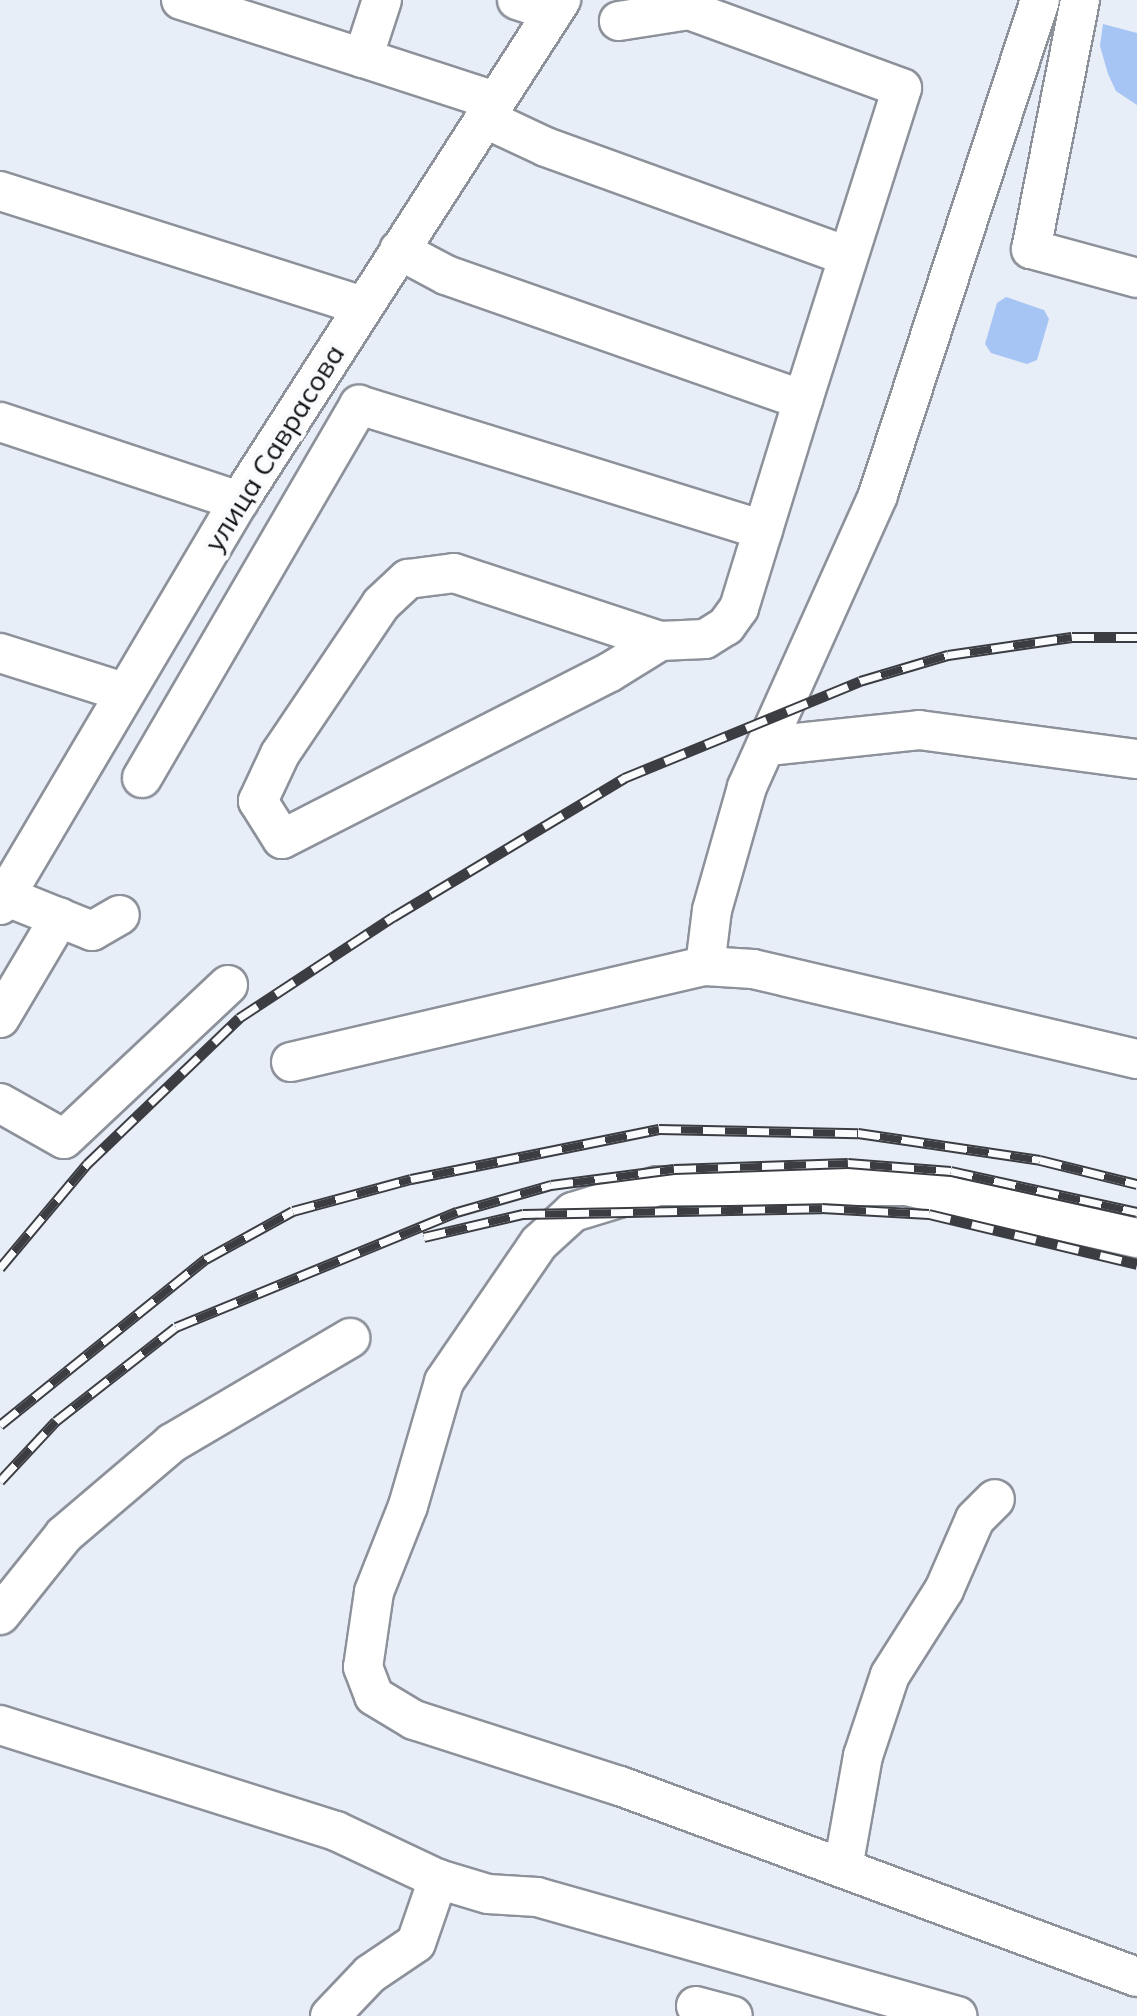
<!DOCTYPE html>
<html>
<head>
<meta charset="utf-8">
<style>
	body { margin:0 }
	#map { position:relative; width:1137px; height:2016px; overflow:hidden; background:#e8eef8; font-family:Mulish,sans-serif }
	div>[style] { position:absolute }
	.green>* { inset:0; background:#a6c4f4 }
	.roads { filter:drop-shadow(2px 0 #8c919a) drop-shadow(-2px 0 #8c919a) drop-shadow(0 2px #8c919a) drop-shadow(0 -2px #8c919a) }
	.minor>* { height:38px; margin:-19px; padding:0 19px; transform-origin:19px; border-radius:19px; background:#fff }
	.rail>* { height:11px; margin-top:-5.5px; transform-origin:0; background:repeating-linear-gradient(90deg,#fafbfd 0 22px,#3b3d42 0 44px); box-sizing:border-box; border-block:2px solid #3b3d42 }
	span { translate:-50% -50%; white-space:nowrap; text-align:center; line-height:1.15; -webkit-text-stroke:8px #fafbfd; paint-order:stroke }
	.street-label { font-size:28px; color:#131518 }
</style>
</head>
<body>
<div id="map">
	<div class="green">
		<div style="clip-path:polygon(1103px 24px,1137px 33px,1137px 105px,1116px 91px,1108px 74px,1100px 46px)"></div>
		<div style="clip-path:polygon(1006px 297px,1044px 310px,1049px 319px,1037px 360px,1027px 364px,991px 353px,985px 344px,997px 303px)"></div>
	</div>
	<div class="roads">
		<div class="minor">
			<div style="left:181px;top:0;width:191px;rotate:17.7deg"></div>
			<div style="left:363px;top:58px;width:61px;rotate:-71.9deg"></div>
			<div style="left:517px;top:0;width:38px;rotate:18deg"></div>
			<div style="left:1080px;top:0;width:254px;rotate:101.1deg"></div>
			<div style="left:1031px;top:249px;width:110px;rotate:15.3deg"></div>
			<div style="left:363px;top:58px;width:139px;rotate:18deg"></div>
			<div style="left:484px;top:118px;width:68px;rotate:25.1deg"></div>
			<div style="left:546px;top:147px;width:320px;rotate:19.9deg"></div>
			<div style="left:0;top:191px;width:381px;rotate:17.6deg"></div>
			<div style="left:399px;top:250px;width:53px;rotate:28deg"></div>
			<div style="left:446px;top:275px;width:378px;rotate:19.3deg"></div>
			<div style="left:803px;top:400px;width:327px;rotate:-72.4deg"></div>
			<div style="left:902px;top:88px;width:227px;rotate:-159.9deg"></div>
			<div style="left:689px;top:10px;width:71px;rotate:171.1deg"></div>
			<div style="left:0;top:422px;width:252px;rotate:18.3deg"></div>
			<div style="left:660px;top:641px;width:59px;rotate:148.2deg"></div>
			<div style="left:610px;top:672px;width:368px;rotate:153deg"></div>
			<div style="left:282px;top:839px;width:45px;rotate:-122.3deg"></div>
			<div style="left:258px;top:801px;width:52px;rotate:-64.9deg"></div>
			<div style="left:280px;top:754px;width:181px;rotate:-56deg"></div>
			<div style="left:381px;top:604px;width:37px;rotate:-43deg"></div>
			<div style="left:408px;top:579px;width:46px;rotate:-7.4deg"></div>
			<div style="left:454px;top:573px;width:217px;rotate:18.3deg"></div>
			<div style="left:660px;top:641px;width:45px;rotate:-2.5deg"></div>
			<div style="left:705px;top:639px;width:25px;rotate:-32deg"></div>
			<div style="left:726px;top:626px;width:22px;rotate:-54deg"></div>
			<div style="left:739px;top:608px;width:218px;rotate:-72.9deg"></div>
			<div style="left:0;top:653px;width:130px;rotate:17.5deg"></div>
			<div style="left:768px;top:746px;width:152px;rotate:-6deg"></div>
			<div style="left:919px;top:730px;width:220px;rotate:7.6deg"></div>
			<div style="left:142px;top:778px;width:432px;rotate:-59.8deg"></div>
			<div style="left:359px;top:405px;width:423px;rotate:17.2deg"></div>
			<div style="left:0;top:894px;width:99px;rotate:21.9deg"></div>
			<div style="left:92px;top:931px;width:32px;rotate:-30deg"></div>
			<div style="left:0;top:905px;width:469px;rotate:-59.4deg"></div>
			<div style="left:239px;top:501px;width:596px;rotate:-57.27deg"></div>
			<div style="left:705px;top:966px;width:56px;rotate:-82.9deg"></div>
			<div style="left:712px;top:910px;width:128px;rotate:-74.1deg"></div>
			<div style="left:747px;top:787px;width:320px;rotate:-65.8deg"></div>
			<div style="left:878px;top:495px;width:521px;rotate:-71.88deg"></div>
			<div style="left:0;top:1018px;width:117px;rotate:-59.3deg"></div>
			<div style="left:291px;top:1062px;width:425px;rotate:-13.1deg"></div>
			<div style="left:705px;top:966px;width:48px;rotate:3.6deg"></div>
			<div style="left:753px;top:969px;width:394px;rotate:13.2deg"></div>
			<div style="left:0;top:1103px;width:73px;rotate:29.4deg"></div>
			<div style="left:64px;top:1139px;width:225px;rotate:-43.2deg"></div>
			<div style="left:1137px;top:1238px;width:237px;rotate:-167.3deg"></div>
			<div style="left:906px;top:1186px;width:248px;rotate:180deg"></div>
			<div style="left:658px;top:1186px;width:89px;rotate:163deg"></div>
			<div style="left:573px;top:1212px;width:46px;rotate:137.6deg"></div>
			<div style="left:539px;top:1243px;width:168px;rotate:124.4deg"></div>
			<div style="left:444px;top:1382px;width:129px;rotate:106.2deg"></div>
			<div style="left:408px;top:1506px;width:92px;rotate:111.6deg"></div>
			<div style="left:374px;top:1592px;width:76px;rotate:98.3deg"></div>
			<div style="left:363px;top:1667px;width:31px;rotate:69deg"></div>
			<div style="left:374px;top:1696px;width:47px;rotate:31deg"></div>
			<div style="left:414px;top:1720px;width:216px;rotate:17.8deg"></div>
			<div style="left:620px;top:1786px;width:551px;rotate:20.28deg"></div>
			<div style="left:0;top:1615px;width:102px;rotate:-51.3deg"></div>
			<div style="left:64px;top:1535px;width:142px;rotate:-40.4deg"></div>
			<div style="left:172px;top:1443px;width:207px;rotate:-30.5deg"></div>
			<div style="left:0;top:1725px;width:352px;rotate:17.5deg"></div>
			<div style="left:336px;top:1831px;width:113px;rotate:25.2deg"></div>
			<div style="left:438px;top:1879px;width:52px;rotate:16.7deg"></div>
			<div style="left:488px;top:1894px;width:49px;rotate:3.5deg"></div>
			<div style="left:537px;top:1897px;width:437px;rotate:15.8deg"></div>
			<div style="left:843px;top:1868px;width:114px;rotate:-79.9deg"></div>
			<div style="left:863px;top:1756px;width:85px;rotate:-71.6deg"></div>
			<div style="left:890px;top:1675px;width:101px;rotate:-57.6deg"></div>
			<div style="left:944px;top:1590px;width:77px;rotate:-66.4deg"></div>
			<div style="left:975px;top:1519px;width:28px;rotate:-45deg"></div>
			<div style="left:696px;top:2006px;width:38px;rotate:15deg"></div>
			<div style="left:330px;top:2016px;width:58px;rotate:-46.4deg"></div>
			<div style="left:370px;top:1974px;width:55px;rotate:-34deg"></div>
			<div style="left:416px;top:1943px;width:68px;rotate:-71deg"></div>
		</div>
	</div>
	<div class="rail">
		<div style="left:424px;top:1237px;width:102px;rotate:-13.1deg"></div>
		<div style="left:523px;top:1214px;width:299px;rotate:-1.1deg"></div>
		<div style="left:822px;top:1208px;width:107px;rotate:3.2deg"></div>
		<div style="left:929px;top:1214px;width:214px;rotate:13.5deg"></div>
		<div style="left:0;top:1268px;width:136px;rotate:-50.1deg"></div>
		<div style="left:87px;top:1164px;width:211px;rotate:-43.8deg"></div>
		<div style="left:239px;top:1018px;width:184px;rotate:-33.3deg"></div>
		<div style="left:393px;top:917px;width:270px;rotate:-31deg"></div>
		<div style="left:624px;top:778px;width:255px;rotate:-22.3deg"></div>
		<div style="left:860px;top:681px;width:92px;rotate:-16.5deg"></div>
		<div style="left:948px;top:655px;width:125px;rotate:-8.3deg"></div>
		<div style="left:1072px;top:637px;width:65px"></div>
		<div style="left:0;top:1425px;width:265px;rotate:-38.9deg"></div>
		<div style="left:206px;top:1259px;width:99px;rotate:-28.9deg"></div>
		<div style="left:293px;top:1211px;width:122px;rotate:-15.2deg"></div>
		<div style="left:411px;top:1179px;width:253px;rotate:-11.4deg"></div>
		<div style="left:659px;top:1129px;width:199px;rotate:1.2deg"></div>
		<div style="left:858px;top:1133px;width:184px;rotate:8.4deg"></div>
		<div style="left:1040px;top:1160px;width:100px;rotate:13.9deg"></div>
		<div style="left:0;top:1481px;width:82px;rotate:-47deg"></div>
		<div style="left:56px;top:1421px;width:152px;rotate:-38.1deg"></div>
		<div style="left:176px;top:1327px;width:304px;rotate:-22.3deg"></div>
		<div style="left:457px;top:1212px;width:98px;rotate:-16deg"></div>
		<div style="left:551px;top:1185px;width:124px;rotate:-7.4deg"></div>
		<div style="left:674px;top:1169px;width:174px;rotate:-2deg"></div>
		<div style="left:848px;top:1163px;width:103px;rotate:4.4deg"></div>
		<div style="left:951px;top:1171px;width:190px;rotate:12.4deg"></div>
	</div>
	<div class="street-label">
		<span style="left:274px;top:448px;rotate:-58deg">улица Саврасова</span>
	</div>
</div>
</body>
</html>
